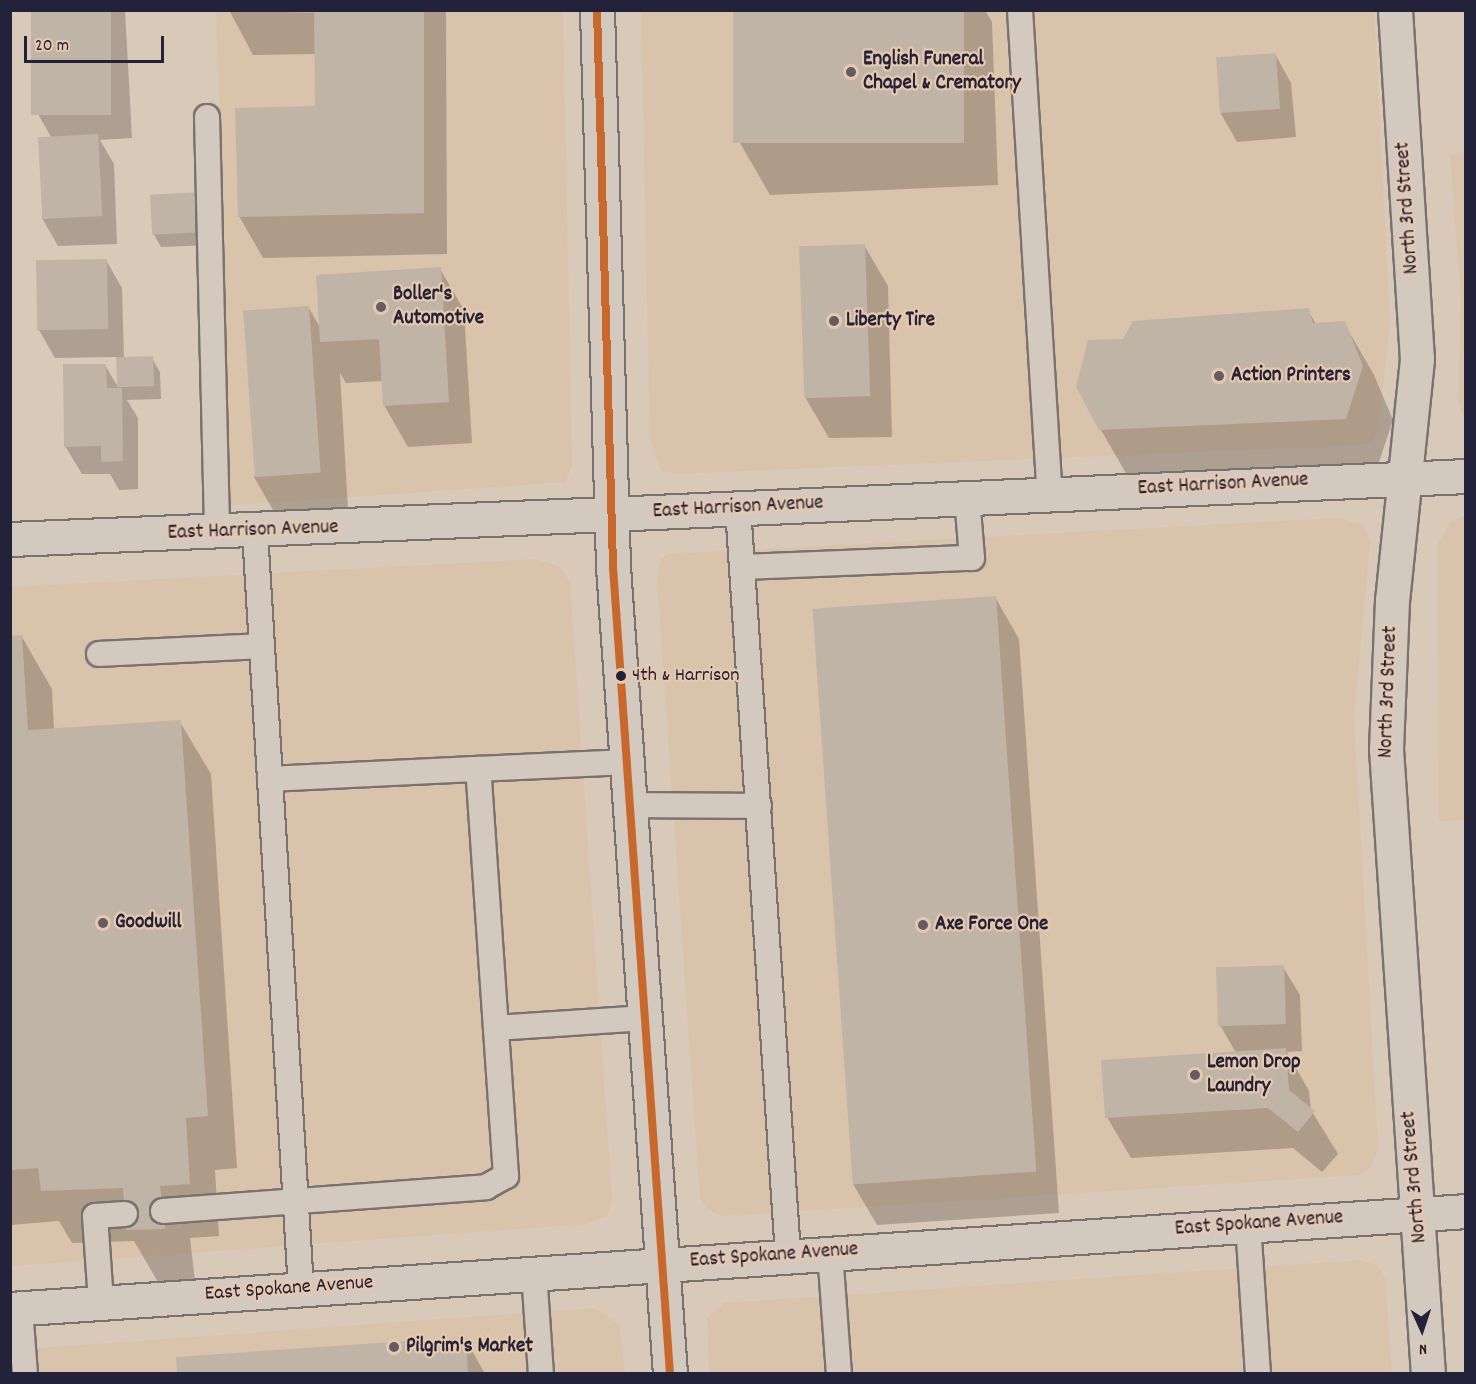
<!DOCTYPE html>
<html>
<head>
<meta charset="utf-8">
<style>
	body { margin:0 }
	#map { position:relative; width:1476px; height:1384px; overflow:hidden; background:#d9c9b8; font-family:Dekko,sans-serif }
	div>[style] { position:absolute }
	.built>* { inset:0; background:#dac3ab }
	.shadow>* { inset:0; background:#0003 }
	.building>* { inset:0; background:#c0b4a7; transform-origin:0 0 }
	.roads { filter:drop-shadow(2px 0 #79726f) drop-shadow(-2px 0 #79726f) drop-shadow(0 2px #79726f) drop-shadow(0 -2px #79726f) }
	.service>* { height:24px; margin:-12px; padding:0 12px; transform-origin:12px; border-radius:12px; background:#d4c9bf }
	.minor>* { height:33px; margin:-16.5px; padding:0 16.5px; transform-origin:16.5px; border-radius:16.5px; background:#d4c9bf }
	.tertiary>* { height:33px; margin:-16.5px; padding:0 16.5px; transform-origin:16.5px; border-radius:16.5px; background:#d4c9bf }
	.secondary>* { height:33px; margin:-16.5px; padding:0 16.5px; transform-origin:16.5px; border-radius:16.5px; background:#d4c9bf }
	.bus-1>* { height:8px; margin:-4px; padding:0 4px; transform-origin:4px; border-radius:4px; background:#c8682c }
	.dots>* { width:16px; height:16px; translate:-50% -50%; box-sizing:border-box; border:3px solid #e6c9ad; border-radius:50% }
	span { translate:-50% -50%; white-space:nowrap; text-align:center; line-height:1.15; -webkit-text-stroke:4.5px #e6c9ad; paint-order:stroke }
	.bus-label { font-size:20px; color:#22223b }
	.left { translate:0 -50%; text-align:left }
	.poi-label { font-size:21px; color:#22223b; font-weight:700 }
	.street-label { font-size:21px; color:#22223b }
	.frame { position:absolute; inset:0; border:12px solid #22223b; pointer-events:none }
	.north { position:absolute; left:1392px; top:1300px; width:60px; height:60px; -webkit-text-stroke:4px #e6c9ad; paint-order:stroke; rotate:177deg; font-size:16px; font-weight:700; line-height:24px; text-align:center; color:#22223b }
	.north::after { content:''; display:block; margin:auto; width:21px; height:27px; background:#22223b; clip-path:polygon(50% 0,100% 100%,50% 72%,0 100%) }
	.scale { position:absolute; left:24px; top:36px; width:140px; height:27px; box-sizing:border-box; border:3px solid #22223b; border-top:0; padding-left:8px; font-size:18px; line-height:21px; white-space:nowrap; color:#22223b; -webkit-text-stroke:4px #e6c9ad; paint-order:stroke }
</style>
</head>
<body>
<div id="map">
	<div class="built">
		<div style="clip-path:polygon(216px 11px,563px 11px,572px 465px,566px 482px,206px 507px,194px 235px,224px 232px)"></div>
		<div style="clip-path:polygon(641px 11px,1374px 11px,1390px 322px,1378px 431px,1371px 443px,1359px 445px,675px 474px,661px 470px,650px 439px)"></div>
		<div style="clip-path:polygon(1465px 153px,1466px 153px,1465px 423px,1458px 401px,1461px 300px,1450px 154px)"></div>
		<div style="clip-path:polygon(1465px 515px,1465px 820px,1439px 821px,1437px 546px,1450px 522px)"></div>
		<div style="clip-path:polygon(1338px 518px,1363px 524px,1370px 542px,1354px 717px,1378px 1148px,1371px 1167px,1359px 1175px,723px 1216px,707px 1209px,700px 1198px,657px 578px,661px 559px,670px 554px)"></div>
		<div style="clip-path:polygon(536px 559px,560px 567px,570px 582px,612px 1199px,608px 1215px,587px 1224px,11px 1266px,11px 587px)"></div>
		<div style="clip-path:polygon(1361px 1260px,1378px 1266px,1385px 1277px,1392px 1373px,709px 1373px,707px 1318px,724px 1303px)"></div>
		<div style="clip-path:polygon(595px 1308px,619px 1324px,625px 1373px,11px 1374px,11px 1350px)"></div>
	</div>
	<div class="shadow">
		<div style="clip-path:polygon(32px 10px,125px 10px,132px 138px,100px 140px,114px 164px,117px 244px,58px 246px,42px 218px,51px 137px,38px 114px)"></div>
		<div style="clip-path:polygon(229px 10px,446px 10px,447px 254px,263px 258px,239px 216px,317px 108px,316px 54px,253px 55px)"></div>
		<div style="clip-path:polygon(735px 10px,985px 10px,992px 22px,998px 185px,770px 195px,740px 143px)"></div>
		<div style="clip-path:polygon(1275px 54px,1291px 83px,1296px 137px,1237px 142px,1221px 114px)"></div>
		<div style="clip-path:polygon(210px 208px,212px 245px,161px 247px,153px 233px)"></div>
		<div style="clip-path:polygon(864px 245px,888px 286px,892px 437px,829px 438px,805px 397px)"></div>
		<div style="clip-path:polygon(106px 260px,122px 288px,124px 358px,152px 358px,160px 372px,161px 399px,127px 400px,138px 418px,138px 489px,119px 490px,110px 474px,82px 474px,65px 446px,105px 365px,118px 387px,117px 357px,55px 358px,39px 330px)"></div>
		<div style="clip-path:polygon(440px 269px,464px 310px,472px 443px,408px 447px,384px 405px,383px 381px,346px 383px,340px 373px,349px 525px,284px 529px,254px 477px,309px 308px,321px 329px)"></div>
		<div style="clip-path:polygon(1308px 310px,1316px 324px,1344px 323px,1374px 375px,1393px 420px,1376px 471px,1131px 482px,1101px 430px,1124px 340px)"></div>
		<div style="clip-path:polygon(995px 597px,1019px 639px,1059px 1213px,877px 1225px,853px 1184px)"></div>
		<div style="clip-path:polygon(22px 637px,52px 689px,54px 730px,180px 722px,211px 774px,237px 1168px,215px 1170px,219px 1236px,190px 1238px,195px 1281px,158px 1282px,134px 1241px,72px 1243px,59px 1221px,10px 1225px,10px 638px)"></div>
		<div style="clip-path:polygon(1283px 967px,1300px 995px,1302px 1051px,1287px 1052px,1309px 1091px,1311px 1110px,1338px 1154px,1322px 1172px,1293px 1148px,1131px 1158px,1107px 1117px,1236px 1053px,1220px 1025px)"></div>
		<div style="clip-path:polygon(465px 1338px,485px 1374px,179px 1374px)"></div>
	</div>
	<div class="building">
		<div style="left:31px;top:10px;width:80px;height:105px"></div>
		<div style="clip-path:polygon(228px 10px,424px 10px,424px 213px,238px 217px,235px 108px,315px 106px,314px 13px)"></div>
		<div style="left:733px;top:10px;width:231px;height:133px"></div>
		<div style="left:1276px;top:53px;width:56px;height:60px;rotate:86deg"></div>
		<div style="left:98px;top:134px;width:82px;height:60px;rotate:87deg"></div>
		<div style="left:203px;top:192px;width:40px;height:53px;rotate:87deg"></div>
		<div style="left:865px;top:244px;width:152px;height:66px;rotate:88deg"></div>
		<div style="left:107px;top:259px;width:70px;height:71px;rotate:89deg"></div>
		<div style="clip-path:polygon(441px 267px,449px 402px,383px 406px,379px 339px,320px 342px,316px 275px)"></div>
		<div style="left:309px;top:306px;width:167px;height:66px;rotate:86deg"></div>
		<div style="clip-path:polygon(1309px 308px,1313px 323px,1345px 321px,1363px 366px,1346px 419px,1099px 430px,1076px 387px,1088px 340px,1123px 339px,1133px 321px)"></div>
		<div style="left:153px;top:356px;width:30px;height:37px;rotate:88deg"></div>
		<div style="clip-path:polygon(63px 364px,106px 364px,107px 388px,122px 388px,123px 461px,101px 462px,101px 446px,64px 447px)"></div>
		<div style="left:996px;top:596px;width:577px;height:184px;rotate:86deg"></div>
		<div style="clip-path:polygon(22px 635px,28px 730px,181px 720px,208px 1116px,186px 1118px,190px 1184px,160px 1186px,165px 1229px,126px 1230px,123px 1188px,41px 1191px,38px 1168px,10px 1170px,10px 636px)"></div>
		<div style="left:1284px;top:965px;width:59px;height:68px;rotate:88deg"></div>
		<div style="clip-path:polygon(1286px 1048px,1289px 1090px,1315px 1111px,1298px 1132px,1268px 1108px,1105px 1118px,1101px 1060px)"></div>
		<div style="clip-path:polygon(466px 1337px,468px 1374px,177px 1374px,176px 1357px)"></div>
	</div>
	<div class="roads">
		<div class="service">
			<div style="left:1020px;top:10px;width:485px;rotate:86.5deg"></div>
			<div style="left:207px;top:117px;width:417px;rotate:88.6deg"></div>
			<div style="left:738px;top:508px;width:749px;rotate:86.17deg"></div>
			<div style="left:255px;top:532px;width:757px;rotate:86.52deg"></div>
			<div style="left:743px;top:567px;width:229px;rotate:-2.3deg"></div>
			<div style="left:972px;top:558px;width:61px;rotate:-94.7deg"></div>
			<div style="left:99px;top:654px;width:163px;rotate:-2.8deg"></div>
			<div style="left:270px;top:779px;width:208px;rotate:-2.8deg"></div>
			<div style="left:630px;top:805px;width:129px;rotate:0.4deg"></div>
			<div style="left:496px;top:1028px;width:149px;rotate:-3.8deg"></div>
			<div style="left:163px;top:1211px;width:324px;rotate:-4.2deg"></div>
			<div style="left:486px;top:1187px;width:23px;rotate:-29deg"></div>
			<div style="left:506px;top:1176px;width:408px;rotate:-93.9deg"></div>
			<div style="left:478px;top:769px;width:149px;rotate:-2.7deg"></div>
			<div style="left:1248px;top:1224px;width:150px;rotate:86.2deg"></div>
			<div style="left:830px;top:1252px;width:122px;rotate:85.8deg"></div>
			<div style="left:534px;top:1272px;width:102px;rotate:86.1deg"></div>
			<div style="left:101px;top:1302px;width:86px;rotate:-94deg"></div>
			<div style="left:95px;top:1216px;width:30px;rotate:-4deg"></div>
			<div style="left:20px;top:1308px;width:66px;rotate:85.7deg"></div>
		</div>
		<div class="minor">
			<div style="left:10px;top:1309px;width:1459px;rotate:-3.85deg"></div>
		</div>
		<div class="tertiary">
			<div style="left:10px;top:539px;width:601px;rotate:-2.39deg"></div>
		</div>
		<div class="secondary">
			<div style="left:597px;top:10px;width:557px;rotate:88.35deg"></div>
			<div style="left:613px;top:567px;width:809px;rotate:85.96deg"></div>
			<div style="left:1395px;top:10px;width:350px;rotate:86.4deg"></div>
			<div style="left:1417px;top:359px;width:242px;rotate:95.9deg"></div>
			<div style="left:1392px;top:600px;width:149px;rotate:92.3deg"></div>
			<div style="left:1386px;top:749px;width:626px;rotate:86.16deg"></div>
			<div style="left:610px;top:514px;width:857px;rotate:-2.54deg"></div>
		</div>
	</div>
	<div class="bus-1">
		<div style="left:597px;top:10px;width:557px;rotate:88.35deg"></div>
		<div style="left:613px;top:567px;width:809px;rotate:85.96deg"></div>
	</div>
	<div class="dots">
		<div style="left:851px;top:72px;background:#625c67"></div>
		<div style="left:381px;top:307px;background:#625c67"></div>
		<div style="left:834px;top:321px;background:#625c67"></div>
		<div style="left:1219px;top:376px;background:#625c67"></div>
		<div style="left:621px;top:676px;background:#22223b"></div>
		<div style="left:103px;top:923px;background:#625c67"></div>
		<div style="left:923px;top:925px;background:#625c67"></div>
		<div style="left:1195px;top:1075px;background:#625c67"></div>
		<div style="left:394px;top:1347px;background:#625c67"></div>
	</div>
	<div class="bus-label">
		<span class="left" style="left:632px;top:676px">4th &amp; Harrison</span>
	</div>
	<div class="poi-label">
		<span class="left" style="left:863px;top:72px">English Funeral<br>Chapel &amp; Crematory</span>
		<span class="left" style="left:393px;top:307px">Boller's<br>Automotive</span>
		<span class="left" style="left:846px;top:321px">Liberty Tire</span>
		<span class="left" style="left:1231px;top:376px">Action Printers</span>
		<span class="left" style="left:115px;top:923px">Goodwill</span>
		<span class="left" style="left:935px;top:925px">Axe Force One</span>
		<span class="left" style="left:1207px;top:1075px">Lemon Drop<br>Laundry</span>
		<span class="left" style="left:406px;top:1347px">Pilgrim's Market</span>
	</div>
	<div class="street-label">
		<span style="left:1408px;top:208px;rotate:-94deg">North 3rd Street</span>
		<span style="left:1223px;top:485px;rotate:-3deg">East Harrison Avenue</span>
		<span style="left:738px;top:508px;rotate:-3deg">East Harrison Avenue</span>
		<span style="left:253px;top:531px;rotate:-2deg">East Harrison Avenue</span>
		<span style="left:1389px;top:692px;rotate:-88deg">North 3rd Street</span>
		<span style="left:1415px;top:1177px;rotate:-95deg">North 3rd Street</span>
		<span style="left:1259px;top:1224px;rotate:-4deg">East Spokane Avenue</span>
		<span style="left:774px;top:1256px;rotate:-4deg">East Spokane Avenue</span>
		<span style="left:289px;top:1289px;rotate:-4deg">East Spokane Avenue</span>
	</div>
	<div class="frame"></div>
	<div class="north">N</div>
	<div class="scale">20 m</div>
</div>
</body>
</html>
